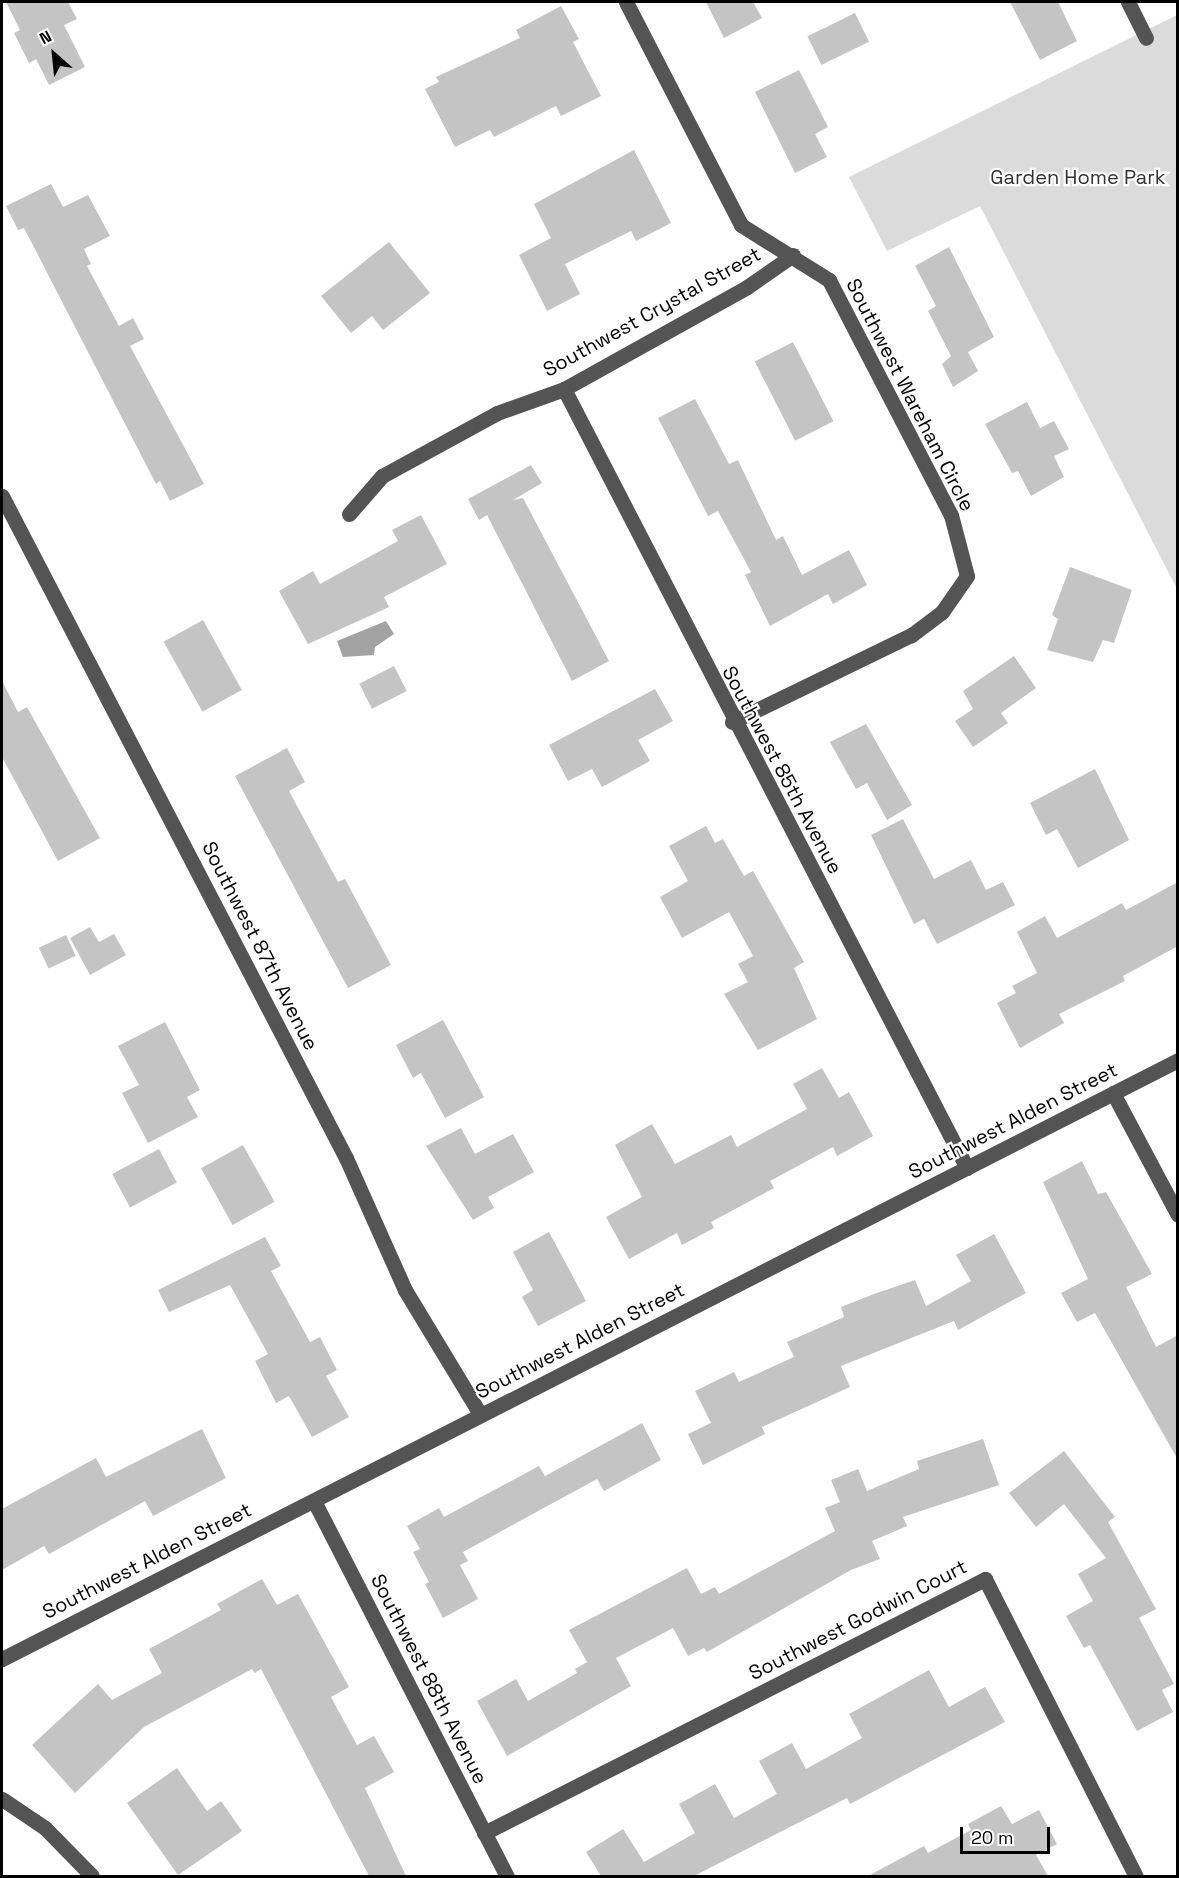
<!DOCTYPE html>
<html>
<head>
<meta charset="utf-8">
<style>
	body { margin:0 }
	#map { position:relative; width:1179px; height:1878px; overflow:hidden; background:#fff; font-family:"Space Grotesk",sans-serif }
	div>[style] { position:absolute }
	.green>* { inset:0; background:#dbdbdb }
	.water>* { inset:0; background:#a2a2a2 }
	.building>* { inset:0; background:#c4c4c4; transform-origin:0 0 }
	.minor>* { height:15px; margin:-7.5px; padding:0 7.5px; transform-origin:7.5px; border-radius:7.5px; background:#545454 }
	span { translate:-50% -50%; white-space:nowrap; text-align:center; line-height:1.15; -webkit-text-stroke:4.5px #fff; paint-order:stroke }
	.park-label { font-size:20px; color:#323232 }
	.street-label { font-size:20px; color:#000 }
	.frame { position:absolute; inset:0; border:3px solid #000; pointer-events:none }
	.north { position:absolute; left:24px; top:24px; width:60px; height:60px; -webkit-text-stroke:4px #fff; paint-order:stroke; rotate:333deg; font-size:16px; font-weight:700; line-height:24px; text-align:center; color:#000 }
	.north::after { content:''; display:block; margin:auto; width:21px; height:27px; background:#000; clip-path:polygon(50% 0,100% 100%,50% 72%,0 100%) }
	.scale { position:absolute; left:960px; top:1827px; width:90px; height:27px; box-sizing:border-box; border:3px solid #000; border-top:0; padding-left:8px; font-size:18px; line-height:21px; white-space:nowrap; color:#000; -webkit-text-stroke:4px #fff; paint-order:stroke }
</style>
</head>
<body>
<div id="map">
	<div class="green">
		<div style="clip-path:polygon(1177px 15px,1177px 589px,980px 206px,887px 251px,849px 177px)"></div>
	</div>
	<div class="water">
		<div style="clip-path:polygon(386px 621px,394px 634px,375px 647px,374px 655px,343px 657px,337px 641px)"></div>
	</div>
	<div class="building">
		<div style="clip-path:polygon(6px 2px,68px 2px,77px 19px,64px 25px,85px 67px,49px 85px,36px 59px,29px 63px,14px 33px,20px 30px)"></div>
		<div style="clip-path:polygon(706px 2px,753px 2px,762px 18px,724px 38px)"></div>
		<div style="clip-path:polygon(1010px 2px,1058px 2px,1077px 41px,1040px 60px)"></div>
		<div style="clip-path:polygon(561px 6px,579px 39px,573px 42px,601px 96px,561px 116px,556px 106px,494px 137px,490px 130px,455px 147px,425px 89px,439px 82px,436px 77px,520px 38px,516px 30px)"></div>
		<div style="left:855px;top:13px;width:32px;height:53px;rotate:64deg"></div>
		<div style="clip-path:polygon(799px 70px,828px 127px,815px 134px,827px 157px,795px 173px,755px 92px)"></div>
		<div style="clip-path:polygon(634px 150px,671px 223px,636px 241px,631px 231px,565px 264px,580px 294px,547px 311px,519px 255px,551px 238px,534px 204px)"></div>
		<div style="clip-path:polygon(51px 184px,63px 207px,88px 195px,110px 236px,84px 249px,91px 264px,87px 266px,119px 326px,133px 318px,144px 339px,130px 346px,204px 484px,170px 501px,160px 481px,156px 484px,24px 228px,18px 230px,6px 206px)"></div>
		<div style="clip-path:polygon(389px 242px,430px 293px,383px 330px,372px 316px,351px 333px,321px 296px)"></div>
		<div style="clip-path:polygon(949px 247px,994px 337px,968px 352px,978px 371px,953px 387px,942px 364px,951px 356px,928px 311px,936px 306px,915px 266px)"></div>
		<div style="left:793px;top:342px;width:89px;height:43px;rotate:63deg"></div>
		<div style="clip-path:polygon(695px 399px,729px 464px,738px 460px,776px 540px,783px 536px,802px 575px,849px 550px,867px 585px,833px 604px,828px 594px,770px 626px,745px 575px,751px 572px,718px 511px,708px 516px,658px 418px)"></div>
		<div style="clip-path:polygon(1027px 402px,1040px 428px,1054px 421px,1069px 449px,1054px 456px,1064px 477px,1031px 496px,1018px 471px,1012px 473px,985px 424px)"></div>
		<div style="clip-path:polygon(531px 465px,542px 483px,513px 500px,523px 498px,609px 661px,572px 681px,487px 515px,479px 520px,468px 499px)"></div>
		<div style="clip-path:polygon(421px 515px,447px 564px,384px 597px,389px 607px,308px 644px,279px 591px,313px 571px,320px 584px,398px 541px,392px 530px)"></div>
		<div style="clip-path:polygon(1070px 567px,1132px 590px,1114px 643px,1103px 640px,1093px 662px,1047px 650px,1058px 619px,1052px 615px)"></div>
		<div style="left:203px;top:620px;width:80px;height:45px;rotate:61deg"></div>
		<div style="clip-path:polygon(1014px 656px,1036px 688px,1001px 713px,1008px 723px,973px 747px,955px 721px,973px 709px,963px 691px)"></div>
		<div style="left:394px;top:666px;width:28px;height:39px;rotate:63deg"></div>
		<div style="clip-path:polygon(2px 681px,18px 712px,27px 707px,100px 838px,58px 861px,2px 757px)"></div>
		<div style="clip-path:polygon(655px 689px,673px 721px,638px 740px,650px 761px,602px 787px,592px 769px,568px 781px,549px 745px)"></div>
		<div style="clip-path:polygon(866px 724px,912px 805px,887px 820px,867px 783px,856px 789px,830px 742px)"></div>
		<div style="clip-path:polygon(287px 748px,305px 782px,289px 791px,338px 882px,345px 879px,391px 965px,348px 988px,235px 776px)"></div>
		<div style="clip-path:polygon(1095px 769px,1129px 840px,1078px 868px,1057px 829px,1046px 835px,1030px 803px)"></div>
		<div style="clip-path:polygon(903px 819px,934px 879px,971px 860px,986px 890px,1003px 882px,1015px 905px,937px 944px,924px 919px,914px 924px,871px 835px)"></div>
		<div style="clip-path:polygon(706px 826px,715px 843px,723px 839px,744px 876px,753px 871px,804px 962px,794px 968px,817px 1019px,758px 1050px,724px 994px,748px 982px,738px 964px,753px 956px,729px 912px,682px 938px,660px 897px,688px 881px,669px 846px)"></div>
		<div style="clip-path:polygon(1178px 882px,1178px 946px,1123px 976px,1125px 981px,1059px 1014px,1064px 1023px,1020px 1048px,997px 1003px,1016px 993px,1012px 986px,1037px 973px,1017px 932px,1045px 916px,1057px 938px,1122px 903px,1126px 910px)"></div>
		<div style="clip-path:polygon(90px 927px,99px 942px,114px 934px,126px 955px,90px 975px,70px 938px)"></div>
		<div style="left:66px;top:935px;width:23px;height:30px;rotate:65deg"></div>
		<div style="clip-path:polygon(443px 1020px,484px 1097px,445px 1118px,421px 1073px,413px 1078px,396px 1045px)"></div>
		<div style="clip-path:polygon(165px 1022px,200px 1090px,187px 1097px,198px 1117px,148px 1143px,122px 1093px,139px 1085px,118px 1046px)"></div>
		<div style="clip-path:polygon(822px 1068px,839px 1098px,849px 1092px,873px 1136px,837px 1156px,833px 1147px,770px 1181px,774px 1188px,711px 1222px,714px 1228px,682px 1245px,677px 1233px,629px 1259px,606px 1217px,642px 1197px,615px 1145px,652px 1124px,675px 1164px,731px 1135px,737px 1147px,807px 1109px,793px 1084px)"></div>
		<div style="clip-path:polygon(461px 1128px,475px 1154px,513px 1134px,534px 1172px,488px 1197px,494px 1208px,473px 1220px,426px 1146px)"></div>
		<div style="left:243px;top:1145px;width:65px;height:48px;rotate:61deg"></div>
		<div style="left:159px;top:1149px;width:38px;height:53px;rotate:62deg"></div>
		<div style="clip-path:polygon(1082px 1161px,1098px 1194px,1106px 1192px,1152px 1274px,1126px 1287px,1156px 1347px,1178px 1335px,1178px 1460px,1095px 1313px,1077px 1322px,1061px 1293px,1088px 1279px,1043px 1182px)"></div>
		<div style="clip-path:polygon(549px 1232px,586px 1301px,538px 1326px,522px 1297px,533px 1290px,513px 1252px)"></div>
		<div style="clip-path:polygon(994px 1234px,1026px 1293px,958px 1330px,954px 1321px,841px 1366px,850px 1387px,762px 1427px,765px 1434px,703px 1465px,688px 1434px,711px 1423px,695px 1391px,734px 1372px,739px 1382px,794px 1357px,787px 1342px,844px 1317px,841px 1307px,874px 1294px,915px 1280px,926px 1306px,971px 1281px,956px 1255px)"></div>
		<div style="clip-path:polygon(265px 1237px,281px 1266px,271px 1271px,310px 1342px,320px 1337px,337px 1370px,326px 1376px,349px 1417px,312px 1437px,289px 1396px,276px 1403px,255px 1361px,268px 1354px,230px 1285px,169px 1312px,158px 1290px)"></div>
		<div style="clip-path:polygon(642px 1423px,661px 1460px,604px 1491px,597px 1479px,463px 1552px,468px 1561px,460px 1565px,478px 1599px,443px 1618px,425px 1584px,429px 1582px,413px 1552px,420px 1549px,407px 1526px,439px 1508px,444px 1517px,539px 1466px,545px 1476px)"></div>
		<div style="clip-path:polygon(202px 1429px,226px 1478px,153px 1516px,145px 1501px,49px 1554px,44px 1546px,2px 1570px,2px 1509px,96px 1458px,106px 1477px)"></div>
		<div style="clip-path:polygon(983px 1439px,999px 1485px,903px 1517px,907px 1526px,872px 1541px,880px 1559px,851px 1570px,707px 1652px,704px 1648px,688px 1656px,673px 1628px,616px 1658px,631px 1686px,507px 1756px,477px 1701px,516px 1679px,528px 1701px,577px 1673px,575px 1669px,587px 1662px,569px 1630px,687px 1568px,701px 1594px,715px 1587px,719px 1594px,835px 1531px,825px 1508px,840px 1502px,831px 1480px,858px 1469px,867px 1491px,919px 1469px,917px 1461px)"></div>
		<div style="clip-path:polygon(1064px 1451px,1115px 1517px,1108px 1522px,1156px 1609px,1139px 1618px,1174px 1684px,1162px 1690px,1173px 1712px,1137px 1731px,1090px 1645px,1084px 1648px,1066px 1616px,1093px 1601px,1078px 1574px,1106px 1558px,1064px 1504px,1036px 1527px,1009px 1493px)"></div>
		<div style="clip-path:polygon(262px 1579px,277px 1605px,298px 1594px,349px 1687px,331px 1697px,357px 1745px,374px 1736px,394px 1772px,365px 1788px,406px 1876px,369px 1876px,261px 1669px,255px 1673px,252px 1669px,144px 1727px,75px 1793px,32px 1745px,98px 1684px,112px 1700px,162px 1673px,149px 1649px,221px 1610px,217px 1604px)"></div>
		<div style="clip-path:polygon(929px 1670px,949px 1707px,985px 1687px,1005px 1722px,850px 1804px,847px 1798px,694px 1876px,601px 1876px,586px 1852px,623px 1829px,644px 1862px,695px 1833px,679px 1804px,715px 1784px,734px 1818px,777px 1794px,759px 1761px,792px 1743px,806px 1769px,862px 1738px,849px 1714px)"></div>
		<div style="clip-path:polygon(177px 1768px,207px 1811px,221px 1801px,242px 1831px,178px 1875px,127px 1803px)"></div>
		<div style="clip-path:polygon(1001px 1806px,1012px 1824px,1039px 1810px,1057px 1844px,1036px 1855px,1048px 1876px,868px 1876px,924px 1846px,928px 1853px,971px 1830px,968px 1824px)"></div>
	</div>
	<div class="minor">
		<div style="left:626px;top:2px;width:251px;rotate:62.7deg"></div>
		<div style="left:741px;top:225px;width:104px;rotate:32deg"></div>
		<div style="left:829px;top:280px;width:265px;rotate:62.6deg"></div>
		<div style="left:951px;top:515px;width:63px;rotate:75.3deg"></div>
		<div style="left:967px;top:576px;width:44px;rotate:124.8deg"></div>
		<div style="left:942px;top:612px;width:39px;rotate:143deg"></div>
		<div style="left:911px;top:635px;width:199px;rotate:154.1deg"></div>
		<div style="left:1128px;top:2px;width:40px;rotate:63.4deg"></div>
		<div style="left:564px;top:389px;width:877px;rotate:62.65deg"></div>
		<div style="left:2px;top:496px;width:746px;rotate:62.54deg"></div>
		<div style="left:346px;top:1158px;width:145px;rotate:65.9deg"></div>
		<div style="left:405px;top:1290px;width:145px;rotate:58.8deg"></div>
		<div style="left:349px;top:514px;width:50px;rotate:-49deg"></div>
		<div style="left:382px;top:476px;width:131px;rotate:-28.7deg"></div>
		<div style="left:497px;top:413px;width:71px;rotate:-19.7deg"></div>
		<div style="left:564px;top:389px;width:210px;rotate:-29.1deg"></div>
		<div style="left:747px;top:287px;width:56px;rotate:-34.8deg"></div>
		<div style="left:1113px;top:1093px;width:138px;rotate:62deg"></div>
		<div style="left:314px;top:1501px;width:422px;rotate:62.8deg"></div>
		<div style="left:2px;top:1659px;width:1320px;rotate:-26.99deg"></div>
		<div style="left:2px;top:1799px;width:52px;rotate:34deg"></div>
		<div style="left:45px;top:1828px;width:67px;rotate:45.6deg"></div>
		<div style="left:484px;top:1833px;width:562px;rotate:-26.88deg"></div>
		<div style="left:985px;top:1579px;width:333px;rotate:63.1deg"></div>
	</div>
	<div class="park-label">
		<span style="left:1078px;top:177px">Garden Home Park</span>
	</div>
	<div class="street-label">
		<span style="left:652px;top:312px;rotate:-29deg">Southwest Crystal Street</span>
		<span style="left:910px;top:395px;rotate:63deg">Southwest Wareham Circle</span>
		<span style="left:782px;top:770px;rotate:62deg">Southwest 85th Avenue</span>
		<span style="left:260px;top:946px;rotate:63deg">Southwest 87th Avenue</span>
		<span style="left:1013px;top:1121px;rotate:-27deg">Southwest Alden Street</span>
		<span style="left:580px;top:1341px;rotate:-27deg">Southwest Alden Street</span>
		<span style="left:147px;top:1561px;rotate:-27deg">Southwest Alden Street</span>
		<span style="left:858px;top:1620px;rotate:-27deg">Southwest Godwin Court</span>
		<span style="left:429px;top:1679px;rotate:63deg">Southwest 88th Avenue</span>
	</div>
	<div class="frame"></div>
	<div class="north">N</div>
	<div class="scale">20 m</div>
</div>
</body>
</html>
